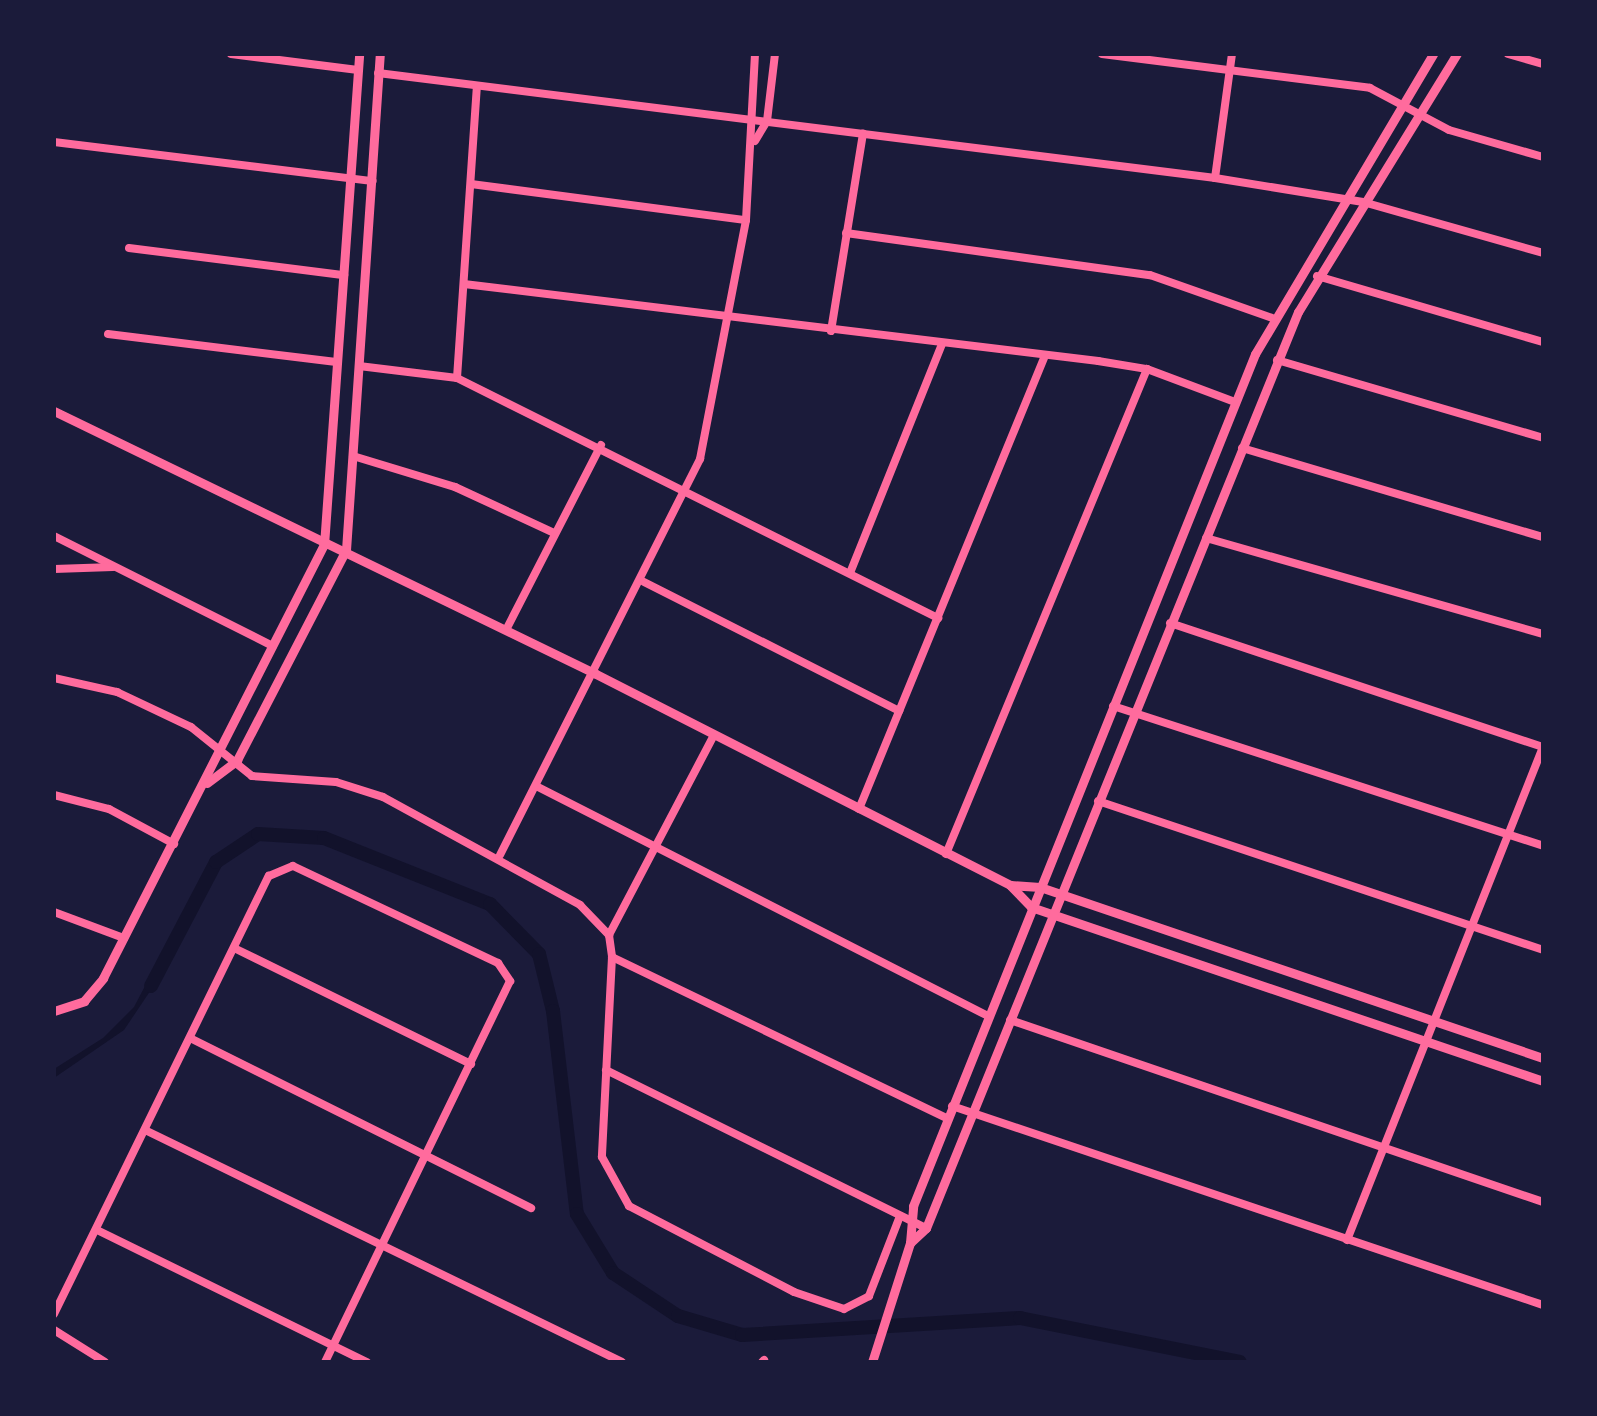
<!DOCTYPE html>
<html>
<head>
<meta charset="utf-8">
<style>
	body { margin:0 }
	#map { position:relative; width:1597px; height:1416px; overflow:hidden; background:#1b1b3a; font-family:"Work Sans",sans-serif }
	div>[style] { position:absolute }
	.water>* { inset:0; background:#12122b }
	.canal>* { height:14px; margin:-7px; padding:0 7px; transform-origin:7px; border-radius:7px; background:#12122b }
	.minor>* { height:8px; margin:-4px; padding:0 4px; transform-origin:4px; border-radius:4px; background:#ff6b9d }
	.tertiary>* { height:9px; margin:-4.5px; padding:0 4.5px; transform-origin:4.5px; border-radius:4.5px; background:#ff6b9d }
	span { translate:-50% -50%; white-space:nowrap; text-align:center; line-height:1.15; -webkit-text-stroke:8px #1b1b3a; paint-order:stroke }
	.frame { position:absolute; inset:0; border:56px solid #1b1b3a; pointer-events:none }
</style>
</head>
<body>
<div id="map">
	<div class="water">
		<div style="clip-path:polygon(155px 967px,163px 972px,124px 1030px,54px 1078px,54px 1069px,103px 1038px,134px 1007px)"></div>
	</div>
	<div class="canal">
		<div style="left:151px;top:986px;width:140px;rotate:-62.3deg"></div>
		<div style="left:216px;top:862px;width:50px;rotate:-33.7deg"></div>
		<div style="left:258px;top:834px;width:66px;rotate:3.5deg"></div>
		<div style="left:324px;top:838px;width:179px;rotate:21.7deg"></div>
		<div style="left:490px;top:904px;width:70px;rotate:45.6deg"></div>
		<div style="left:539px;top:954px;width:59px;rotate:76.2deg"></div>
		<div style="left:553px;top:1011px;width:204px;rotate:83.3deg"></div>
		<div style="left:577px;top:1214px;width:69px;rotate:58.6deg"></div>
		<div style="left:613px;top:1273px;width:78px;rotate:33.5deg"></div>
		<div style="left:678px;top:1316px;width:67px;rotate:16.5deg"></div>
		<div style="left:742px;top:1335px;width:279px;rotate:-3.5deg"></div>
		<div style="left:1020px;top:1318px;width:224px;rotate:11.3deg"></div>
	</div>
	<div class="minor">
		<div style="left:231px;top:54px;width:128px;rotate:7.2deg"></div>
		<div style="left:1102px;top:54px;width:270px;rotate:7.2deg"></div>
		<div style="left:1370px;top:88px;width:89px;rotate:28deg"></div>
		<div style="left:1449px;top:130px;width:98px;rotate:16deg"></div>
		<div style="left:1508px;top:54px;width:36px;rotate:16deg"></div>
		<div style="left:378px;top:73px;width:844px;rotate:7.15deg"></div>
		<div style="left:1215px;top:178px;width:150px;rotate:9.2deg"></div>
		<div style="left:1363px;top:202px;width:187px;rotate:15.8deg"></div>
		<div style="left:755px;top:141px;width:23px;rotate:-59deg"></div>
		<div style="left:767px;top:121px;width:67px;rotate:-83.2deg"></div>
		<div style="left:54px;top:142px;width:321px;rotate:7deg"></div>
		<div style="left:1215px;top:178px;width:125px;rotate:-82.2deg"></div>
		<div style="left:471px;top:184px;width:277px;rotate:7.5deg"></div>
		<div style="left:846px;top:233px;width:307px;rotate:7.9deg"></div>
		<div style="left:1150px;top:275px;width:129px;rotate:19.4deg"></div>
		<div style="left:129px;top:248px;width:217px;rotate:7.2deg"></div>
		<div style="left:1317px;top:276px;width:235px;rotate:16.3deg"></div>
		<div style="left:464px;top:284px;width:639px;rotate:6.92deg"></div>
		<div style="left:1098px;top:361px;width:50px;rotate:9.3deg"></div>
		<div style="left:1147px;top:369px;width:94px;rotate:20.6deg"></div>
		<div style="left:831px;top:331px;width:200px;rotate:-80.8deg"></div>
		<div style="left:108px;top:334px;width:230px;rotate:7deg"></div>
		<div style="left:1277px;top:360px;width:277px;rotate:16.3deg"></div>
		<div style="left:359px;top:366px;width:99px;rotate:7deg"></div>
		<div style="left:457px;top:378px;width:538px;rotate:26.52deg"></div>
		<div style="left:457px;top:378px;width:292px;rotate:-86.1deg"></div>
		<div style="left:1242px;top:448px;width:314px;rotate:16.5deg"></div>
		<div style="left:353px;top:456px;width:107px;rotate:16.9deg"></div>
		<div style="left:455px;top:487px;width:109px;rotate:24.9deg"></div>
		<div style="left:54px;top:536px;width:245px;rotate:26.7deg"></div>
		<div style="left:1206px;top:538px;width:350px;rotate:15.9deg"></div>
		<div style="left:54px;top:569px;width:59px;rotate:-1.9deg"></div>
		<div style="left:850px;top:573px;width:247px;rotate:-68.1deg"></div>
		<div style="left:644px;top:582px;width:286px;rotate:26.8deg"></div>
		<div style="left:1170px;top:623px;width:393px;rotate:18.4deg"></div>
		<div style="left:506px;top:630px;width:208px;rotate:-62.8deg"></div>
		<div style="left:54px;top:678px;width:65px;rotate:12.5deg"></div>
		<div style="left:117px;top:692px;width:82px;rotate:25.3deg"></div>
		<div style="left:191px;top:727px;width:78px;rotate:38.8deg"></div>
		<div style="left:252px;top:776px;width:84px;rotate:4.1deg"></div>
		<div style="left:336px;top:782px;width:49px;rotate:17.7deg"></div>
		<div style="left:383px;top:797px;width:225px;rotate:28.7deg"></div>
		<div style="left:580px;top:905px;width:42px;rotate:46deg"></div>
		<div style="left:609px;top:935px;width:22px;rotate:82deg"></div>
		<div style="left:612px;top:957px;width:372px;rotate:25.7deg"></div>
		<div style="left:1113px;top:706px;width:452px;rotate:18deg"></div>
		<div style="left:538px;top:787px;width:505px;rotate:26.97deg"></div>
		<div style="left:54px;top:795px;width:57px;rotate:14.3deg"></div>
		<div style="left:109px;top:809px;width:74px;rotate:28.3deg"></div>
		<div style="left:1098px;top:801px;width:469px;rotate:18.5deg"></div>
		<div style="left:859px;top:809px;width:490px;rotate:-67.7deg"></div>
		<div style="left:946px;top:854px;width:525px;rotate:-67.49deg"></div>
		<div style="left:500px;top:855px;width:444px;rotate:-63.2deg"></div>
		<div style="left:700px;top:459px;width:243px;rotate:-79.1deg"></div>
		<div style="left:746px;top:220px;width:166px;rotate:-86.9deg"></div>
		<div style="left:54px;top:912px;width:75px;rotate:20.4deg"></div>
		<div style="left:609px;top:935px;width:226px;rotate:-62.3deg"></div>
		<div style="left:234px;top:948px;width:264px;rotate:26.1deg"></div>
		<div style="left:612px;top:957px;width:200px;rotate:92.9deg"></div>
		<div style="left:602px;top:1157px;width:56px;rotate:61.1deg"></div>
		<div style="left:629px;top:1206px;width:186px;rotate:27.5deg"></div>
		<div style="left:794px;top:1292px;width:53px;rotate:18.8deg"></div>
		<div style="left:844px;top:1309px;width:28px;rotate:-27deg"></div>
		<div style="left:869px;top:1296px;width:86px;rotate:-68.8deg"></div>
		<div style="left:1010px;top:1020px;width:563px;rotate:18.85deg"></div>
		<div style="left:192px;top:1039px;width:379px;rotate:26.5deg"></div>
		<div style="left:606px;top:1070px;width:357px;rotate:26.3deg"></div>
		<div style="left:952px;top:1106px;width:624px;rotate:18.61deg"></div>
		<div style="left:147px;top:1131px;width:528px;rotate:25.93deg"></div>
		<div style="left:97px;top:1230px;width:301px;rotate:26.1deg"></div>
		<div style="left:1347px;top:1240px;width:531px;rotate:-68.32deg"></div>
		<div style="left:54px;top:1314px;width:488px;rotate:-63.9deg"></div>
		<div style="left:269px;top:876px;width:26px;rotate:-23deg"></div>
		<div style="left:293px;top:866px;width:227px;rotate:25.3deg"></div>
		<div style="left:498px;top:963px;width:22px;rotate:56deg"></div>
		<div style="left:510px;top:981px;width:424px;rotate:115.9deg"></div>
		<div style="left:54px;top:1330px;width:60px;rotate:32.1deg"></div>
		<div style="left:762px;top:1362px;width:3px;rotate:-45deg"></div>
	</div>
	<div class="tertiary">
		<div style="left:54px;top:411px;width:602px;rotate:25.88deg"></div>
		<div style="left:596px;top:674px;width:465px;rotate:27deg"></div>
		<div style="left:1010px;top:885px;width:30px;rotate:46deg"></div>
		<div style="left:1031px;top:907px;width:541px;rotate:18.77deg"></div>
		<div style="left:207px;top:783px;width:38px;rotate:-37deg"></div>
		<div style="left:237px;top:760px;width:237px;rotate:-62.6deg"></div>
		<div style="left:346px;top:550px;width:497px;rotate:-86.1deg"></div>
		<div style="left:1010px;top:885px;width:30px;rotate:4deg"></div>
		<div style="left:1040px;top:887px;width:531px;rotate:18.78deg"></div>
		<div style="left:54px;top:1011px;width:32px;rotate:-18deg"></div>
		<div style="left:84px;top:1001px;width:30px;rotate:-50deg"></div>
		<div style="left:103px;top:978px;width:486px;rotate:-63deg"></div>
		<div style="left:324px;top:545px;width:492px;rotate:-85.9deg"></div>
		<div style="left:910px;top:1243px;width:22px;rotate:-43deg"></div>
		<div style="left:926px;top:1228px;width:989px;rotate:-67.9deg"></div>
		<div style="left:1298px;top:312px;width:303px;rotate:-58.4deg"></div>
		<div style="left:872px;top:1362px;width:125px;rotate:-72.3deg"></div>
		<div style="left:910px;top:1243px;width:37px;rotate:-85deg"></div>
		<div style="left:913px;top:1206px;width:918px;rotate:-68.13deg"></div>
		<div style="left:1255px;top:354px;width:349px;rotate:-59.3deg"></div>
	</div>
	<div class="frame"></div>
</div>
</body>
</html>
